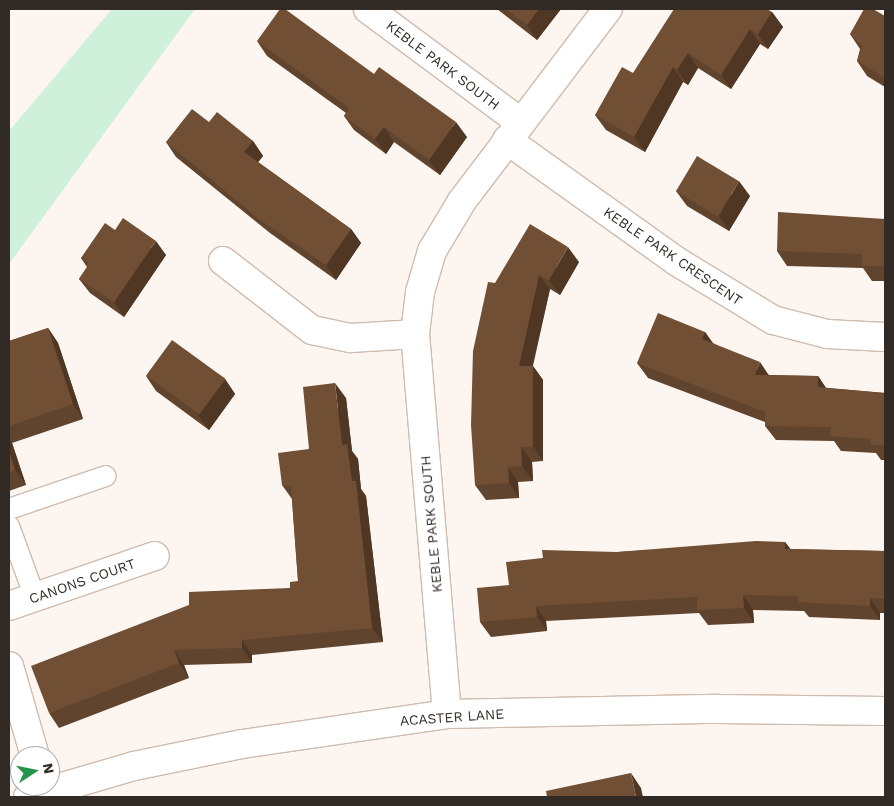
<!DOCTYPE html>
<html>
<head>
<meta charset="utf-8">
<style>
	body { margin:0 }
	#map { position:relative; width:894px; height:806px; overflow:hidden; background:#fdf5ef; font-family:"Work Sans",sans-serif }
	div>[style] { position:absolute }
	.green>* { inset:0; background:#cff1db }
	.roads { filter:drop-shadow(1px 0 #cfbcae) drop-shadow(-1px 0 #cfbcae) drop-shadow(0 1px #cfbcae) drop-shadow(0 -1px #cfbcae) }
	.service>* { height:20px; margin:-10px; padding:0 10px; transform-origin:10px; border-radius:10px; background:#fff }
	.minor>* { height:28px; margin:-14px; padding:0 14px; transform-origin:14px; border-radius:14px; background:#fff }
	.tertiary>* { height:28px; margin:-14px; padding:0 14px; transform-origin:14px; border-radius:14px; background:#fff }
	.wall>* { inset:0; background:#61442d }
	.shaded-wall>* { inset:0; background:#4f3724 }
	.building>* { inset:0; background:#714f34; transform-origin:0 0 }
	span { translate:-50% -50%; white-space:nowrap; text-align:center; line-height:1.15; -webkit-text-stroke:5px #fff; paint-order:stroke }
	.street-label { font-size:14px; color:#322a25 }
	.frame { position:absolute; inset:0; border:10px solid #322a25; pointer-events:none }
	.north { position:absolute; left:10px; top:746px; width:50px; height:50px; box-sizing:border-box; background:#fff; border:1px solid #adaaa8; border-radius:50%; rotate:79deg; font-size:14px; font-weight:700; line-height:20px; text-align:center; color:#322a25 }
	.north::after { content:''; display:block; margin:auto; width:18px; height:22px; background:#25944d; clip-path:polygon(50% 0,100% 100%,50% 72%,0 100%) }
</style>
</head>
<body>
<div id="map">
	<div class="green">
		<div style="clip-path:polygon(112px 9px,195px 9px,9px 264px,9px 131px)"></div>
	</div>
	<div class="roads">
		<div class="service">
			<div style="left:9px;top:509px;width:102px;rotate:-18.8deg"></div>
			<div style="left:9px;top:526px;width:77px;rotate:70.1deg"></div>
		</div>
		<div class="minor">
			<div style="left:368px;top:9px;width:188px;rotate:36.6deg"></div>
			<div style="left:507px;top:140px;width:208px;rotate:35.6deg"></div>
			<div style="left:676px;top:261px;width:114px;rotate:31.3deg"></div>
			<div style="left:773px;top:320px;width:56px;rotate:14.5deg"></div>
			<div style="left:827px;top:334px;width:58px;rotate:3deg"></div>
			<div style="left:223px;top:261px;width:113px;rotate:37.8deg"></div>
			<div style="left:312px;top:330px;width:40px;rotate:12deg"></div>
			<div style="left:351px;top:338px;width:64px;rotate:-3.6deg"></div>
			<div style="left:9px;top:606px;width:154px;rotate:-18.9deg"></div>
			<div style="left:9px;top:666px;width:94px;rotate:73.9deg"></div>
			<div style="left:447px;top:714px;width:381px;rotate:-94.8deg"></div>
			<div style="left:415px;top:334px;width:42px;rotate:-83.2deg"></div>
			<div style="left:420px;top:292px;width:43px;rotate:-73.7deg"></div>
			<div style="left:432px;top:251px;width:58px;rotate:-59deg"></div>
			<div style="left:462px;top:201px;width:241px;rotate:-52.8deg"></div>
		</div>
		<div class="tertiary">
			<div style="left:28px;top:797px;width:110px;rotate:-16.3deg"></div>
			<div style="left:134px;top:766px;width:110px;rotate:-11.5deg"></div>
			<div style="left:242px;top:744px;width:207px;rotate:-8.3deg"></div>
			<div style="left:447px;top:714px;width:271px;rotate:-1.1deg"></div>
			<div style="left:718px;top:709px;width:167px;rotate:0.7deg"></div>
		</div>
	</div>
	<div class="wall">
		<div style="clip-path:polygon(497px 9px,561px 9px,537px 40px)"></div>
		<div style="clip-path:polygon(772px 12px,783px 27px,768px 49px,760px 44px,731px 89px,698px 68px,688px 85px,683px 82px,645px 152px,606px 130px,595px 115px,633px 73px)"></div>
		<div style="clip-path:polygon(885px 16px,885px 87px,867px 76px,857px 61px,860px 49px,850px 34px)"></div>
		<div style="clip-path:polygon(257px 41px,374px 74px,467px 137px,440px 175px,394px 142px,386px 154px,354px 130px,344px 116px,346px 113px,267px 56px)"></div>
		<div style="clip-path:polygon(209px 122px,253px 141px,263px 156px,258px 162px,351px 229px,361px 243px,336px 280px,270px 233px,176px 157px,166px 142px)"></div>
		<div style="clip-path:polygon(676px 191px,750px 196px,729px 231px,687px 206px)"></div>
		<div style="clip-path:polygon(885px 219px,885px 281px,872px 281px,863px 268px,787px 266px,777px 251px)"></div>
		<div style="clip-path:polygon(115px 230px,166px 255px,124px 317px,90px 293px,79px 279px,87px 267px,81px 258px)"></div>
		<div style="clip-path:polygon(579px 262px,560px 295px,550px 289px,533px 366px,543px 380px,543px 461px,532px 462px,533px 481px,518px 482px,519px 498px,486px 500px,475px 485px,495px 283px)"></div>
		<div style="clip-path:polygon(48px 328px,58px 343px,83px 419px,12px 443px,26px 485px,9px 491px,9px 341px)"></div>
		<div style="clip-path:polygon(705px 332px,713px 343px,769px 375px,818px 376px,826px 388px,885px 393px,885px 460px,881px 460px,876px 453px,841px 451px,834px 441px,776px 440px,765px 426px,765px 422px,648px 378px,637px 363px)"></div>
		<div style="clip-path:polygon(146px 376px,225px 379px,235px 394px,209px 430px,156px 391px)"></div>
		<div style="clip-path:polygon(346px 398px,352px 451px,358px 459px,361px 489px,366px 496px,383px 642px,252px 655px,252px 663px,184px 665px,189px 678px,59px 728px,49px 713px,290px 588px,298px 581px,292px 499px,282px 485px)"></div>
		<div style="clip-path:polygon(785px 542px,790px 549px,885px 551px,885px 613px,880px 613px,880px 620px,809px 617px,804px 611px,753px 610px,754px 623px,708px 625px,699px 613px,546px 621px,547px 631px,491px 637px,480px 622px,509px 585px,617px 552px)"></div>
	</div>
	<div class="shaded-wall">
		<div style="clip-path:polygon(539px 9px,561px 9px,537px 40px,527px 25px)"></div>
		<div style="clip-path:polygon(772px 12px,783px 27px,768px 49px,758px 34px)"></div>
		<div style="clip-path:polygon(750px 29px,760px 44px,731px 89px,721px 75px)"></div>
		<div style="clip-path:polygon(688px 53px,698px 68px,688px 85px,677px 70px)"></div>
		<div style="clip-path:polygon(673px 67px,683px 82px,645px 152px,634px 137px)"></div>
		<div style="clip-path:polygon(456px 122px,467px 137px,440px 175px,429px 160px)"></div>
		<div style="clip-path:polygon(384px 127px,394px 142px,386px 154px,375px 139px)"></div>
		<div style="clip-path:polygon(253px 141px,263px 156px,255px 166px,244px 152px)"></div>
		<div style="clip-path:polygon(739px 181px,750px 196px,729px 231px,719px 216px)"></div>
		<div style="clip-path:polygon(351px 229px,361px 243px,336px 280px,326px 265px)"></div>
		<div style="clip-path:polygon(156px 241px,166px 255px,124px 317px,114px 302px)"></div>
		<div style="clip-path:polygon(568px 247px,579px 262px,560px 295px,549px 280px)"></div>
		<div style="clip-path:polygon(539px 275px,550px 289px,529px 380px,519px 366px)"></div>
		<div style="clip-path:polygon(48px 328px,58px 343px,83px 419px,73px 404px)"></div>
		<div style="clip-path:polygon(705px 332px,715px 347px,702px 339px)"></div>
		<div style="clip-path:polygon(760px 362px,770px 377px,755px 375px)"></div>
		<div style="clip-path:polygon(533px 366px,543px 380px,543px 461px,533px 446px)"></div>
		<div style="clip-path:polygon(818px 376px,828px 391px,818px 387px)"></div>
		<div style="clip-path:polygon(225px 379px,235px 394px,209px 430px,198px 415px)"></div>
		<div style="clip-path:polygon(335px 383px,346px 398px,352px 451px,358px 459px,361px 489px,366px 496px,383px 642px,372px 628px,352px 481px,342px 445px)"></div>
		<div style="clip-path:polygon(9px 439px,12px 443px,26px 485px,15px 470px,9px 451px)"></div>
		<div style="clip-path:polygon(521px 447px,532px 462px,533px 481px,522px 466px)"></div>
		<div style="clip-path:polygon(508px 467px,518px 482px,519px 498px,509px 483px)"></div>
		<div style="clip-path:polygon(785px 542px,796px 556px,785px 549px)"></div>
		<div style="clip-path:polygon(743px 595px,753px 610px,754px 623px,744px 608px)"></div>
		<div style="clip-path:polygon(870px 598px,880px 613px,880px 620px,870px 606px)"></div>
		<div style="clip-path:polygon(536px 606px,546px 621px,547px 631px,537px 617px)"></div>
		<div style="clip-path:polygon(242px 640px,252px 655px,252px 663px,242px 648px)"></div>
		<div style="clip-path:polygon(174px 650px,184px 665px,189px 678px,179px 663px)"></div>
		<div style="clip-path:polygon(631px 773px,641px 788px,643px 797px,636px 797px)"></div>
	</div>
	<div class="building">
		<div style="clip-path:polygon(280px 9px,285px 9px,374px 74px,379px 67px,456px 122px,429px 160px,384px 127px,375px 139px,344px 116px,349px 108px,257px 41px)"></div>
		<div style="clip-path:polygon(506px 9px,539px 9px,527px 25px)"></div>
		<div style="clip-path:polygon(674px 9px,767px 9px,772px 12px,758px 34px,750px 29px,721px 75px,688px 53px,677px 70px,673px 67px,634px 137px,595px 115px,622px 67px,633px 73px)"></div>
		<div style="clip-path:polygon(864px 9px,873px 9px,885px 16px,885px 78px,857px 61px,862px 46px,850px 34px)"></div>
		<div style="clip-path:polygon(192px 109px,209px 122px,217px 112px,253px 141px,244px 152px,351px 229px,326px 265px,259px 219px,166px 142px)"></div>
		<div style="left:697px;top:156px;width:49px;height:41px;rotate:31deg"></div>
		<div style="clip-path:polygon(778px 212px,885px 219px,885px 266px,862px 266px,862px 254px,777px 251px)"></div>
		<div style="clip-path:polygon(123px 218px,156px 241px,114px 302px,79px 279px,89px 264px,81px 258px,105px 223px,115px 230px)"></div>
		<div style="clip-path:polygon(530px 224px,568px 247px,549px 280px,539px 275px,519px 366px,533px 366px,533px 446px,521px 447px,522px 466px,508px 467px,509px 483px,475px 485px,471px 425px,473px 351px,488px 282px,495px 283px)"></div>
		<div style="clip-path:polygon(658px 313px,705px 332px,702px 339px,760px 362px,755px 375px,818px 376px,818px 387px,885px 393px,885px 445px,871px 445px,871px 439px,830px 436px,831px 427px,765px 426px,765px 412px,637px 363px)"></div>
		<div style="clip-path:polygon(48px 328px,73px 404px,9px 426px,9px 341px)"></div>
		<div style="left:172px;top:340px;width:66px;height:44px;rotate:36deg"></div>
		<div style="clip-path:polygon(335px 383px,342px 445px,347px 444px,352px 481px,356px 481px,372px 628px,242px 640px,242px 648px,174px 650px,179px 663px,49px 713px,31px 666px,189px 605px,189px 592px,290px 588px,290px 582px,298px 581px,291px 487px,282px 485px,278px 453px,309px 449px,303px 387px)"></div>
		<div style="clip-path:polygon(9px 451px,15px 470px,9px 473px)"></div>
		<div style="clip-path:polygon(756px 541px,785px 542px,785px 549px,885px 551px,885px 599px,870px 598px,870px 606px,798px 602px,798px 596px,743px 595px,744px 608px,697px 610px,697px 597px,536px 606px,537px 617px,480px 622px,477px 588px,509px 585px,506px 562px,543px 558px,542px 550px,617px 552px)"></div>
		<div style="clip-path:polygon(631px 773px,636px 797px,547px 797px,546px 791px)"></div>
	</div>
	<div class="street-label">
		<span style="left:443px;top:65px;rotate:37deg">KEBLE PARK SOUTH</span>
		<span style="left:673px;top:256px;rotate:34deg">KEBLE PARK CRESCENT</span>
		<span style="left:431px;top:524px;rotate:-95deg">KEBLE PARK SOUTH</span>
		<span style="left:82px;top:581px;rotate:-19deg">CANONS COURT</span>
		<span style="left:452px;top:717px;rotate:-4deg">ACASTER LANE</span>
	</div>
	<div class="frame"></div>
	<div class="north">N</div>
</div>
</body>
</html>
